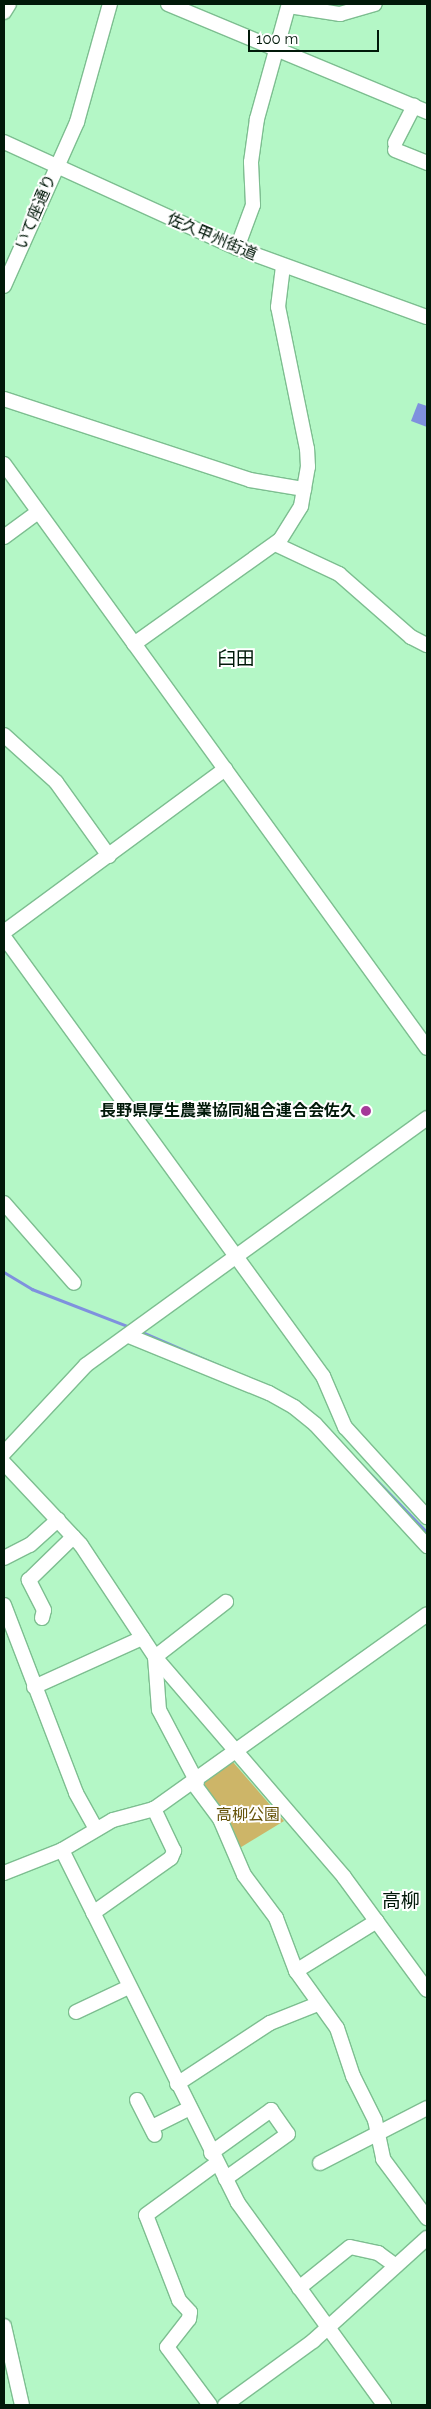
<!DOCTYPE html>
<html>
<head>
<meta charset="utf-8">
<style>
	body { margin:0 }
	#map { position:relative; width:431px; height:2409px; overflow:hidden; background:#b4f7c6; font-family:Raleway,"Noto Sans JP",sans-serif }
	div>[style] { position:absolute }
	[style*='--x'] { left:calc(var(--x)*1px); top:calc(var(--y)*1px); width:calc(var(--w)*1px); rotate:calc(var(--a)*1deg) }
	.green>* { inset:0; background:#cdb568 }
	.water>* { inset:0; background:#7f91de }
	.stream>* { height:2.5px; margin:-1.25px; padding:0 1.25px; transform-origin:1.25px; border-radius:1.25px; background:#7f91de }
	.roads { filter:drop-shadow(1px 0 #7dbe90) drop-shadow(-1px 0 #7dbe90) drop-shadow(0 1px #7dbe90) drop-shadow(0 -1px #7dbe90) }
	.minor>* { height:14px; margin:-7px; padding:0 7px; transform-origin:7px; border-radius:7px; background:#fff }
	.dots>* { width:14px; height:14px; translate:-50% -50%; box-sizing:border-box; border:2px solid #fff; border-radius:50% }
	span { translate:-50% -50%; white-space:nowrap; text-align:center; line-height:1.15; -webkit-text-stroke:4px #fff; paint-order:stroke }
	.street-label { font-size:16px; color:#011909 }
	.poi-label { font-size:16px; color:#011909; font-weight:700 }
	.right { translate:-100% -50%; text-align:right }
	.park-label { font-size:16px; color:#66530a }
	.quarter-label { font-size:19px; color:#011909 }
	.frame { position:absolute; inset:0; border:5px solid #011909; pointer-events:none }
	.scale { position:absolute; left:248px; top:30px; width:131px; height:22px; box-sizing:border-box; border:2px solid #011909; border-top:0; padding-left:6px; font-size:15px; line-height:18px; white-space:nowrap; color:#011909; -webkit-text-stroke:4px #fff; paint-order:stroke }
</style>
</head>
<body>
<div id="map">
	<div class="green">
		<div style="clip-path:polygon(233px 1762px,284px 1821px,238px 1849px,201px 1785px)"></div>
	</div>
	<div class="water">
		<div style="clip-path:polygon(418px 403px,427px 406px,427px 427px,411px 421px)"></div>
	</div>
	<div class="stream">
		<div style="--x:4;--y:1272;--w:33;--a:31"></div>
		<div style="--x:32;--y:1289;--w:105;--a:21.2"></div>
		<div style="--x:142;--y:1332;--w:149;--a:23.3"></div>
		<div style="--x:339;--y:1441;--w:127;--a:46"></div>
	</div>
	<div class="roads">
		<div class="minor">
			<div style="--x:168;--y:4;--w:281;--a:22.6"></div>
			<div style="--x:289;--y:6;--w:52;--a:8.9"></div>
			<div style="--x:340;--y:14;--w:36;--a:-16"></div>
			<div style="--x:4;--y:12;--w:9;--a:-58"></div>
			<div style="--x:4;--y:142;--w:256;--a:24.5"></div>
			<div style="--x:237;--y:248;--w:202;--a:20"></div>
			<div style="--x:395;--y:143;--w:42;--a:-62.8"></div>
			<div style="--x:395;--y:150;--w:35;--a:22"></div>
			<div style="--x:237;--y:248;--w:46;--a:-69.6"></div>
			<div style="--x:253;--y:205;--w:43;--a:-92.7"></div>
			<div style="--x:251;--y:162;--w:43;--a:-82.1"></div>
			<div style="--x:257;--y:119;--w:119;--a:-74.5"></div>
			<div style="--x:4;--y:286;--w:180;--a:-66"></div>
			<div style="--x:77;--y:122;--w:123;--a:-74.4"></div>
			<div style="--x:4;--y:399;--w:259;--a:18.2"></div>
			<div style="--x:250;--y:480;--w:55;--a:9.5"></div>
			<div style="--x:4;--y:464;--w:721;--a:54.08"></div>
			<div style="--x:4;--y:537;--w:42;--a:-36.3"></div>
			<div style="--x:275;--y:544;--w:71;--a:25.1"></div>
			<div style="--x:339;--y:574;--w:96;--a:41.2"></div>
			<div style="--x:411;--y:637;--w:18;--a:27"></div>
			<div style="--x:134;--y:644;--w:179;--a:-35.5"></div>
			<div style="--x:280;--y:540;--w:40;--a:-58"></div>
			<div style="--x:301;--y:506;--w:40;--a:-80"></div>
			<div style="--x:308;--y:467;--w:18;--a:-93"></div>
			<div style="--x:307;--y:449;--w:145;--a:-101.5"></div>
			<div style="--x:278;--y:307;--w:41;--a:-83"></div>
			<div style="--x:4;--y:735;--w:70;--a:42.1"></div>
			<div style="--x:56;--y:782;--w:91;--a:54.4"></div>
			<div style="--x:4;--y:932;--w:275;--a:-36.4"></div>
			<div style="--x:4;--y:937;--w:543;--a:54"></div>
			<div style="--x:323;--y:1376;--w:56;--a:66.7"></div>
			<div style="--x:345;--y:1427;--w:122;--a:47.7"></div>
			<div style="--x:4;--y:1203;--w:106;--a:48.8"></div>
			<div style="--x:129;--y:1336;--w:151;--a:22.2"></div>
			<div style="--x:269;--y:1393;--w:29;--a:29"></div>
			<div style="--x:294;--y:1407;--w:27;--a:39"></div>
			<div style="--x:315;--y:1424;--w:166;--a:47.4"></div>
			<div style="--x:4;--y:1453;--w:120;--a:-47"></div>
			<div style="--x:86;--y:1365;--w:421;--a:-35.9"></div>
			<div style="--x:4;--y:1463;--w:112;--a:46.8"></div>
			<div style="--x:81;--y:1545;--w:134;--a:56.5"></div>
			<div style="--x:155;--y:1657;--w:290;--a:49.3"></div>
			<div style="--x:344;--y:1877;--w:140;--a:53.7"></div>
			<div style="--x:4;--y:1558;--w:29;--a:-27"></div>
			<div style="--x:30;--y:1545;--w:38;--a:-42"></div>
			<div style="--x:4;--y:1605;--w:201;--a:69"></div>
			<div style="--x:76;--y:1793;--w:41;--a:60.9"></div>
			<div style="--x:42;--y:1618;--w:8;--a:-76"></div>
			<div style="--x:44;--y:1610;--w:34;--a:-117"></div>
			<div style="--x:29;--y:1580;--w:62;--a:-44.3"></div>
			<div style="--x:34;--y:1687;--w:119;--a:-24.4"></div>
			<div style="--x:197;--y:1782;--w:81;--a:-117.8"></div>
			<div style="--x:159;--y:1710;--w:53;--a:-94.3"></div>
			<div style="--x:155;--y:1657;--w:90;--a:-37.8"></div>
			<div style="--x:194;--y:1784;--w:44;--a:53.4"></div>
			<div style="--x:220;--y:1819;--w:61;--a:66.8"></div>
			<div style="--x:244;--y:1875;--w:54;--a:53.3"></div>
			<div style="--x:276;--y:1918;--w:57;--a:69.3"></div>
			<div style="--x:296;--y:1971;--w:70;--a:54.3"></div>
			<div style="--x:337;--y:2028;--w:51;--a:71.6"></div>
			<div style="--x:353;--y:2076;--w:49;--a:63.4"></div>
			<div style="--x:375;--y:2120;--w:40;--a:78"></div>
			<div style="--x:383;--y:2159;--w:74;--a:53.3"></div>
			<div style="--x:62;--y:1850;--w:394;--a:63.5"></div>
			<div style="--x:238;--y:2203;--w:249;--a:54.1"></div>
			<div style="--x:4;--y:1873;--w:62;--a:-21.6"></div>
			<div style="--x:62;--y:1850;--w:59;--a:-30.5"></div>
			<div style="--x:113;--y:1820;--w:42;--a:-15"></div>
			<div style="--x:154;--y:1809;--w:335;--a:-35.5"></div>
			<div style="--x:93;--y:1913;--w:95;--a:-35.2"></div>
			<div style="--x:171;--y:1858;--w:8;--a:-67"></div>
			<div style="--x:174;--y:1851;--w:47;--a:-115.5"></div>
			<div style="--x:296;--y:1971;--w:95;--a:-31.7"></div>
			<div style="--x:76;--y:2012;--w:59;--a:-25.3"></div>
			<div style="--x:177;--y:2084;--w:111;--a:-33.3"></div>
			<div style="--x:270;--y:2023;--w:52;--a:-21.6"></div>
			<div style="--x:137;--y:2100;--w:39;--a:63"></div>
			<div style="--x:152;--y:2127;--w:42;--a:-26.6"></div>
			<div style="--x:211;--y:2153;--w:74;--a:-35.6"></div>
			<div style="--x:271;--y:2110;--w:29;--a:55"></div>
			<div style="--x:288;--y:2134;--w:77;--a:144.5"></div>
			<div style="--x:320;--y:2163;--w:120;--a:-27.2"></div>
			<div style="--x:299;--y:2288;--w:65;--a:-38.8"></div>
			<div style="--x:350;--y:2247;--w:29;--a:12"></div>
			<div style="--x:378;--y:2253;--w:22;--a:36"></div>
			<div style="--x:4;--y:2326;--w:81;--a:77.2"></div>
			<div style="--x:210;--y:2405;--w:72;--a:-126.6"></div>
			<div style="--x:167;--y:2347;--w:36;--a:-52"></div>
			<div style="--x:189;--y:2319;--w:7;--a:-82"></div>
			<div style="--x:190;--y:2312;--w:16;--a:-133"></div>
			<div style="--x:179;--y:2300;--w:91;--a:-111.2"></div>
			<div style="--x:146;--y:2215;--w:88;--a:-36.2"></div>
			<div style="--x:225;--y:2405;--w:109;--a:-36"></div>
			<div style="--x:313;--y:2341;--w:154;--a:-42.1"></div>
		</div>
	</div>
	<div class="dots">
		<div style="left:366px;top:1111px;background:#a53999"></div>
	</div>
	<div class="street-label">
		<span style="left:36px;top:212px;rotate:-67deg">いて座通り</span>
		<span style="left:212px;top:237px;rotate:23deg">佐久甲州街道</span>
	</div>
	<div class="poi-label">
		<span class="right" style="left:356px;top:1111px">長野県厚生農業協同組合連合会佐久</span>
	</div>
	<div class="park-label">
		<span style="left:248px;top:1815px">高柳公園</span>
	</div>
	<div class="quarter-label">
		<span style="left:236px;top:659px">臼田</span>
		<span style="left:401px;top:1901px">高柳</span>
	</div>
	<div class="frame"></div>
	<div class="scale">100 m</div>
</div>
</body>
</html>
